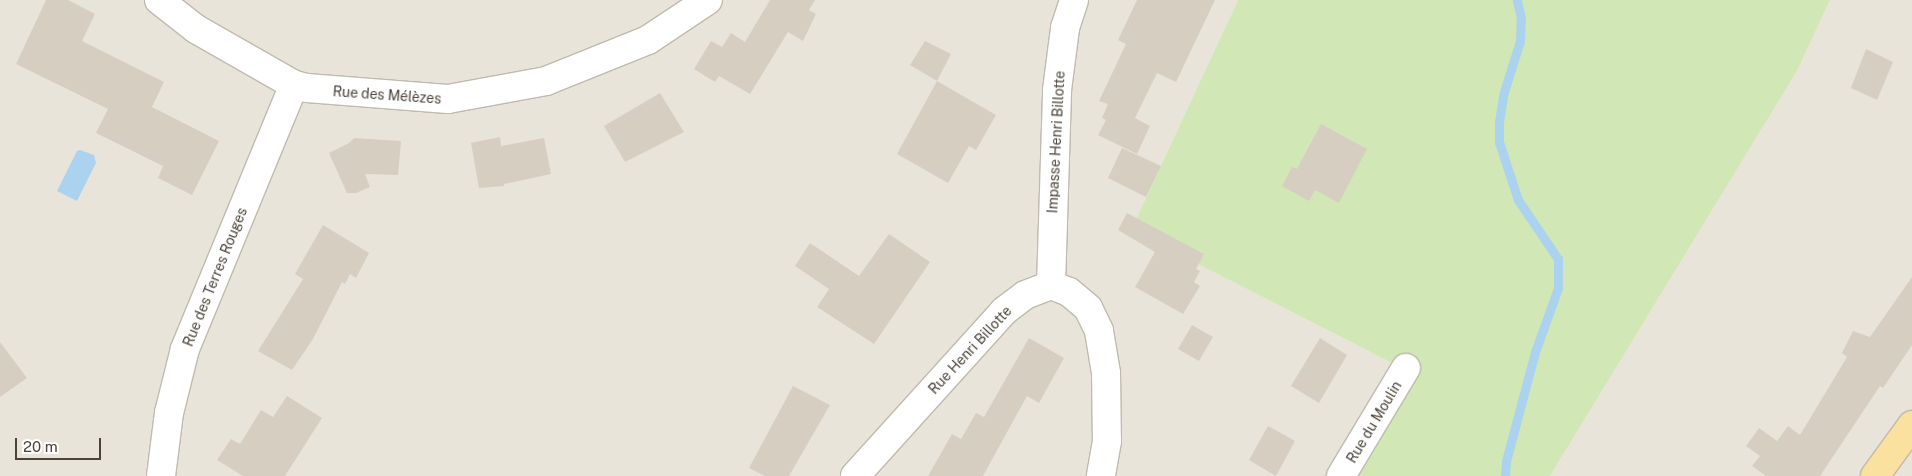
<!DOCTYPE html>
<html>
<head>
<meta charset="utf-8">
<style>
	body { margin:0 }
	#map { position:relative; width:1912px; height:476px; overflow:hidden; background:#f5f2eb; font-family:"Public Sans",sans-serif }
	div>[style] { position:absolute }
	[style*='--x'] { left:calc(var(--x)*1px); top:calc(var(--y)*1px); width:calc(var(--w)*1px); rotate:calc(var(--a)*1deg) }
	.residential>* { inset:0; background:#e9e4da }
	.green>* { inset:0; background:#d1e7b6 }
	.water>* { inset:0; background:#abd2ee }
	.stream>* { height:9px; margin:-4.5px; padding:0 4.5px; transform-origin:4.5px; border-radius:4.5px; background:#abd2ee }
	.building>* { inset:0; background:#d6cec1 }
	.roads { filter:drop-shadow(1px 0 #c0baae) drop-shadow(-1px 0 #c0baae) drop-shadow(0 1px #c0baae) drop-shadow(0 -1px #c0baae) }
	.minor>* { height:28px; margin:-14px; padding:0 14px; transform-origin:14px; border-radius:14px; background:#fff }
	.major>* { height:28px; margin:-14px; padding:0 14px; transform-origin:14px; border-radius:14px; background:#fae19f }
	span { translate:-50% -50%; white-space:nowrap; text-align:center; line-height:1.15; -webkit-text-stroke:5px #fff; paint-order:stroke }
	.street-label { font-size:14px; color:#494339 }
	.scale { position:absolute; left:15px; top:438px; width:86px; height:22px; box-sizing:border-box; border:2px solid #494339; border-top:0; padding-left:6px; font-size:15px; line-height:18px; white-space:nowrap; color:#494339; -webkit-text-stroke:4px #fff; paint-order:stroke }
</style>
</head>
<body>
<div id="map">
	<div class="residential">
		<div style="clip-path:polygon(0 0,1238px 0,1131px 230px,1392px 363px,1327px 476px,0 476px)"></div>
		<div style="clip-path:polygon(1830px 0,1912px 0,1912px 476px,1550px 476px,1797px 71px)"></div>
	</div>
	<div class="green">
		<div style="clip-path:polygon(1238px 0,1830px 0,1797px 71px,1550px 476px,1327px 476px,1392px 363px,1131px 230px)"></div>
	</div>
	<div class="water">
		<div style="clip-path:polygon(80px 150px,94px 155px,96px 163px,77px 201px,57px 191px,77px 151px)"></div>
	</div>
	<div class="stream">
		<div style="--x:1505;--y:476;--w:15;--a:-86"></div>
		<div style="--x:1506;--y:461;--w:113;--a:-75.1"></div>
		<div style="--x:1535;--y:352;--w:68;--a:-70.2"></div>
		<div style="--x:1558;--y:288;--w:29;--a:-90"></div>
		<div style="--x:1558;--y:259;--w:71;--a:-124.1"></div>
		<div style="--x:1518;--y:200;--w:61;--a:-108.1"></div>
		<div style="--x:1499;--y:142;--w:20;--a:-90"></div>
		<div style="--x:1499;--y:122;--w:30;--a:-81"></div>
		<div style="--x:1504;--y:92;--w:53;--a:-72.6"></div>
		<div style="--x:1520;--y:41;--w:23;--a:-88"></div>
		<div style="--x:1521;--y:18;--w:18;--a:-103"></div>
	</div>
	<div class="building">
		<div style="clip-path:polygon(46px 0,68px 0,95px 14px,82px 41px,164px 82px,152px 107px,219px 141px,192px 195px,158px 178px,163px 166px,96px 133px,108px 109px,16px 64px)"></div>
		<div style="clip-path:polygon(770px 0,815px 0,809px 10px,816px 14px,803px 41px,788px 32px,750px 94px,719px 76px,715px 82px,694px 69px,711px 41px,722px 47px,731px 33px,745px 42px)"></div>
		<div style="clip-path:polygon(1137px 0,1215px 0,1176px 82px,1157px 73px,1135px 118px,1150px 126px,1137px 154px,1098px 135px,1106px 120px,1102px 118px,1108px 104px,1099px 101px,1126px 44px,1118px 40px)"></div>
		<div style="clip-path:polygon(925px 41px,951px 54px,937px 81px,910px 65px)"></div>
		<div style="clip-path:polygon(1866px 49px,1893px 62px,1877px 100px,1851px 88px)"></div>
		<div style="clip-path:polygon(937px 81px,996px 115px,976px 150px,969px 146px,948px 183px,897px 154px)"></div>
		<div style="clip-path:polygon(660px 93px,684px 132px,625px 162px,604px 126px)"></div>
		<div style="clip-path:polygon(1321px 124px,1367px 149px,1339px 203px,1315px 190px,1309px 201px,1282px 186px,1292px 167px,1297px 169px)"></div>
		<div style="clip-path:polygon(500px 137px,501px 146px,544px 138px,551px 174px,504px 184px,504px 186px,479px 188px,471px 143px)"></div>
		<div style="clip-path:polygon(354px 138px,401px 141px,398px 175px,365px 174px,370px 187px,356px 193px,347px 193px,329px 153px,349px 143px)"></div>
		<div style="clip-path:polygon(1122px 148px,1161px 166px,1146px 197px,1108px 178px)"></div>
		<div style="clip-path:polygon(1127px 213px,1204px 254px,1196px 269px,1200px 271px,1194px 282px,1200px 286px,1183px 314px,1135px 287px,1155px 252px,1118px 230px)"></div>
		<div style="clip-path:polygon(323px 225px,369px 253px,356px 278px,350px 274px,345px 284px,342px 282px,313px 339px,292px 370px,258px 351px,303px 279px,295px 274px)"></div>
		<div style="clip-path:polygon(889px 234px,930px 262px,874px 344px,817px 307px,829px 289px,795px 266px,810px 243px,859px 276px)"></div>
		<div style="clip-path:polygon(1912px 277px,1912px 345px,1883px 388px,1880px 386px,1820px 476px,1766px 476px,1752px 466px,1760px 456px,1746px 446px,1759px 428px,1777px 441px,1788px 426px,1800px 435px,1847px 357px,1842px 353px,1853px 331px,1870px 337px)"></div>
		<div style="clip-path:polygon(1192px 325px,1213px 337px,1199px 361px,1178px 349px)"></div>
		<div style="clip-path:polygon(1029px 338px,1064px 358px,1039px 403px,1027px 396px,983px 476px,928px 476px,952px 434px,961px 439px,976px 413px,984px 417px)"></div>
		<div style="clip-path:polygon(1320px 338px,1347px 355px,1319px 403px,1291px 386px)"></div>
		<div style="clip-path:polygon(0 342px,27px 378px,0 397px)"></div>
		<div style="clip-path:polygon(793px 386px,830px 405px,789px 476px,765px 476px,749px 468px)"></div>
		<div style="clip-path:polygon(287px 396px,322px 418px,285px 476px,243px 476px,217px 460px,231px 439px,240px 444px,261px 410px,273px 417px)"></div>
		<div style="clip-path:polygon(1268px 426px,1295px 441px,1276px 476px,1249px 460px)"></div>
	</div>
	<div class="roads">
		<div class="minor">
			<div style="--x:159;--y:0;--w:47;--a:38.1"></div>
			<div style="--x:196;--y:29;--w:113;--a:29.7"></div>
			<div style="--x:294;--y:85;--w:13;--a:13"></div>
			<div style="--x:307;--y:88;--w:141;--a:4.5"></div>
			<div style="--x:448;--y:99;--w:100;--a:-10.4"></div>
			<div style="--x:546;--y:81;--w:110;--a:-21.9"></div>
			<div style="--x:648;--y:40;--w:72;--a:-33.7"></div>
			<div style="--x:1051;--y:285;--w:195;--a:-88.2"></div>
			<div style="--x:1057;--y:90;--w:63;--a:-82.6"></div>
			<div style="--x:1065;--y:28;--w:29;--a:-72"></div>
			<div style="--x:161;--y:476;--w:64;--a:-82.8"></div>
			<div style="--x:169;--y:413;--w:66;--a:-76"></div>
			<div style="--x:185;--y:349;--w:286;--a:-67.6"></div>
			<div style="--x:855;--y:476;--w:222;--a:-47.9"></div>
			<div style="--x:1004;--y:311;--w:26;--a:-37"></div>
			<div style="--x:1025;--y:295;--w:28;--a:-21"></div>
			<div style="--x:1051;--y:285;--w:19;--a:21"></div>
			<div style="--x:1069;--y:292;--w:25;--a:40"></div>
			<div style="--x:1088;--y:308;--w:25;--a:64"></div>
			<div style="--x:1099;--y:331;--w:43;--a:80.5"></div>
			<div style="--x:1106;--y:373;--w:68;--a:89.2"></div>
			<div style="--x:1107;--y:441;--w:36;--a:100"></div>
			<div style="--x:1341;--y:476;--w:126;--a:-59"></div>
		</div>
		<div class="major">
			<div style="--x:1875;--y:476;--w:63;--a:-54"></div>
		</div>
	</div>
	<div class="street-label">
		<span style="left:387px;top:95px;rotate:4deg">Rue des Mélèzes</span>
		<span style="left:1056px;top:142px;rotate:-87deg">Impasse Henri Billotte</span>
		<span style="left:215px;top:277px;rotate:-68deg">Rue des Terres Rouges</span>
		<span style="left:970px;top:350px;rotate:-47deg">Rue Henri Billotte</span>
		<span style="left:1374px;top:422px;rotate:-59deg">Rue du Moulin</span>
	</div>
	<div class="scale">20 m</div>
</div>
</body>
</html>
